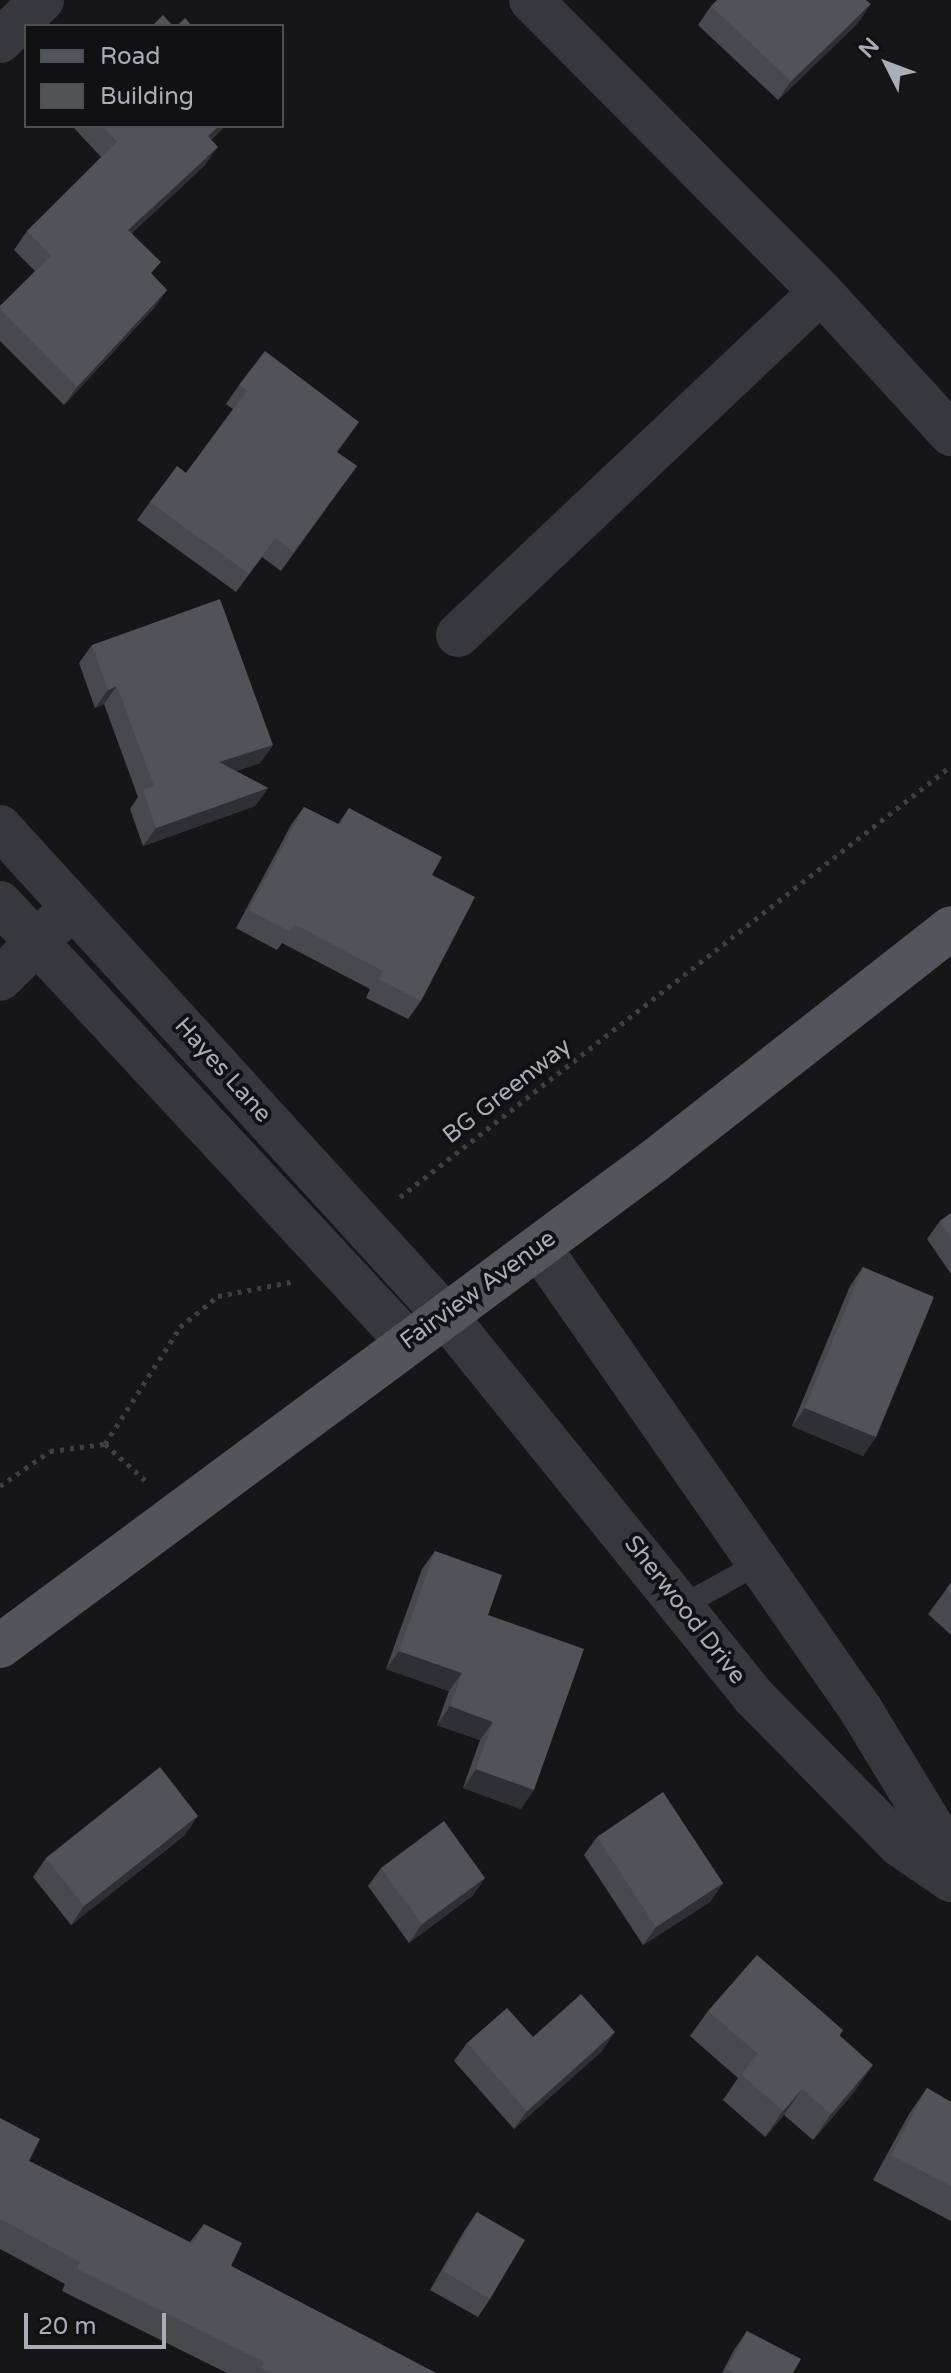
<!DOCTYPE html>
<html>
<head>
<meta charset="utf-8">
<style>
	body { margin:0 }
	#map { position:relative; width:951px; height:2373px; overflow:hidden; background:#161618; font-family:"Varela Round",sans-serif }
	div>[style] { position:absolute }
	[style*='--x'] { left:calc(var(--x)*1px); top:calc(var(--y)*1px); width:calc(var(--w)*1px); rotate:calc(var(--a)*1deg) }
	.path>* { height:5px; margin-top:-2.5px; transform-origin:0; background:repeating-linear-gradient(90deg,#3d3f44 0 4px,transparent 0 10px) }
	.lane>* { height:22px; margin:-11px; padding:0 11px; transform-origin:11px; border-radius:11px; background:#37383d }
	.street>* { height:44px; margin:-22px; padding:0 22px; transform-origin:22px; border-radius:22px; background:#37383d }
	.primary>* { height:44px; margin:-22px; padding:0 22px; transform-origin:22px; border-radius:22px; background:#53555c }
	.wall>* { inset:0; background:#47494d }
	.shaded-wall>* { inset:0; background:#2f3033 }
	.building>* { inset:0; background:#525359 }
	span { translate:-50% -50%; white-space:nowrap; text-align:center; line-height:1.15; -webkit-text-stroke:8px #111113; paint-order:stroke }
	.street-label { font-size:24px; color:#a8adb8 }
	.legend { position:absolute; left:24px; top:24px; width:260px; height:104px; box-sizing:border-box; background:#111113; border:2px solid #4d4f55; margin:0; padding:10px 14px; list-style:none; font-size:24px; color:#a8adb8 }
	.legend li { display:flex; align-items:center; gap:16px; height:40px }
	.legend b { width:40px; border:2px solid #4d4f55 }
	.north { position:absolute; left:847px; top:24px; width:80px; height:80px; -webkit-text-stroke:6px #111113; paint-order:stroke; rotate:312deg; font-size:22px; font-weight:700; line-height:32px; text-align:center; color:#a8adb8 }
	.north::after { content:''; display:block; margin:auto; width:28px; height:36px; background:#a8adb8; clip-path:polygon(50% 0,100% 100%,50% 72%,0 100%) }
	.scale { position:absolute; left:24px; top:2313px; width:142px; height:36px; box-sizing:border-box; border:4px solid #a8adb8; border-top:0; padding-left:10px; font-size:24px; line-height:28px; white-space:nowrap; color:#a8adb8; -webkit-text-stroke:6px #111113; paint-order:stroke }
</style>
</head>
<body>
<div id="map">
	<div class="path">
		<div style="--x:400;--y:1197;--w:700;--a:-38.03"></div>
		<div style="--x:105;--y:1444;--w:139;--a:-57.3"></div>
		<div style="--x:180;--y:1327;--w:49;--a:-39.2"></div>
		<div style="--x:218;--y:1296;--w:74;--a:-10.9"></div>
		<div style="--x:0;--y:1486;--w:61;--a:-35"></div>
		<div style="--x:50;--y:1451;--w:55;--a:-7.3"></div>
		<div style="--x:105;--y:1444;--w:54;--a:42"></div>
	</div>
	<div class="lane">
		<div style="--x:680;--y:1607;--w:87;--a:-28.9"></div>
	</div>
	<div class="street">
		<div style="--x:531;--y:0;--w:412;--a:45.2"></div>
		<div style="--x:821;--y:292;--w:193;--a:47.5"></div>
		<div style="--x:0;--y:41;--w:59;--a:-44.3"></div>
		<div style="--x:458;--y:635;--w:499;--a:-43.4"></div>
		<div style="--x:0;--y:827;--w:659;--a:47.64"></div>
		<div style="--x:444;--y:1314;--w:490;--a:51"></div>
		<div style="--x:752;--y:1695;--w:211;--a:45.4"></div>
		<div style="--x:900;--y:1845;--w:62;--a:34.5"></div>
		<div style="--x:0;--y:903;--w:598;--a:47.1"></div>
		<div style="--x:0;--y:979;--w:81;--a:-45"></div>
		<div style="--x:539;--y:1247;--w:564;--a:55.18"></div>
		<div style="--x:861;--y:1710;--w:173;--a:58.7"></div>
	</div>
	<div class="primary">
		<div style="--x:0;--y:1646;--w:813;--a:-36.55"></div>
		<div style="--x:653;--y:1162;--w:379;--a:-38.1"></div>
	</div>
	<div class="wall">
		<div style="clip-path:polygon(711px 6px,858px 23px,778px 100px,698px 25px)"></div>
		<div style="clip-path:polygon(75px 126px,225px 126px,211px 140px,205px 165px,132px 233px,152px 275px,167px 290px,154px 308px,64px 405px,0 341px,0 306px,35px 271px,14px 250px,27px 231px,101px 157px,74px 128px)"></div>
		<div style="clip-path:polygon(239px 385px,357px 466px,281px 571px,262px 557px,236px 592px,137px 520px,150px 502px,186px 473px,233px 409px,226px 404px)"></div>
		<div style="clip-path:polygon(92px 645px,273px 745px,260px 763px,236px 771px,268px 788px,255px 806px,143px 846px,130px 809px,138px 797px,104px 704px,95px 708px,79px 663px)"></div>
		<div style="clip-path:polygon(304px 807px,338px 824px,349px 808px,432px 875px,421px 1001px,408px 1019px,366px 998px,370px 989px,282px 943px,277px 950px,236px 928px,291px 825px)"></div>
		<div style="clip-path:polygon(951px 1213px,951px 1274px,927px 1239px,940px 1221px)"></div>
		<div style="clip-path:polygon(863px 1267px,876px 1437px,863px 1456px,792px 1426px,850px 1286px)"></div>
		<div style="clip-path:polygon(435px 1551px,488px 1615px,521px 1809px,463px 1788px,480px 1740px,437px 1725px,449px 1691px,386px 1669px,422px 1569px)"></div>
		<div style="clip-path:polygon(951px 1583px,951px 1635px,928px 1614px)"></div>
		<div style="clip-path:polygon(185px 1835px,71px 1925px,33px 1877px,46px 1858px)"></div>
		<div style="clip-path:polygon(597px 1837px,723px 1883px,710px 1902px,643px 1945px,584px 1855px)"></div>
		<div style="clip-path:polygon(381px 1868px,485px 1878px,472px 1896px,409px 1943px,368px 1886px)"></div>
		<div style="clip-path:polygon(708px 2011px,843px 2030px,840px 2035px,855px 2091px,813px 2140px,784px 2115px,765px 2137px,723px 2100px,738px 2078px,690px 2036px)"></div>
		<div style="clip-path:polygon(533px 2037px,602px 2051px,514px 2129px,454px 2061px,467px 2043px)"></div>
		<div style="clip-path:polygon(927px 2088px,951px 2102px,951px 2221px,873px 2180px,909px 2114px)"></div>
		<div style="clip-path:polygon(0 2118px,29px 2161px,190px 2242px,204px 2224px,231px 2266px,436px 2373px,227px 2373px,62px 2291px,65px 2284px,0 2249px)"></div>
		<div style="clip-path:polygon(477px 2212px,490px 2299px,478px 2317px,430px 2290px,464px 2231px)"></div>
		<div style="clip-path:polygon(747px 2331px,793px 2373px,722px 2373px,734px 2350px)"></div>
	</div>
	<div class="shaded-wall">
		<div style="clip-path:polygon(871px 4px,858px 23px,778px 100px,791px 81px)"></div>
		<div style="clip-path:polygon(219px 126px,225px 126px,195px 155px,208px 136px)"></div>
		<div style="clip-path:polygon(218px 147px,205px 165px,116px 248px,128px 230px)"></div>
		<div style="clip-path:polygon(167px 290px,154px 308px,64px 405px,77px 387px)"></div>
		<div style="clip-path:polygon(117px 686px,104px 704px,95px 708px,108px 690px)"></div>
		<div style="clip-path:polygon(273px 745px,260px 763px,206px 781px,219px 762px)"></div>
		<div style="clip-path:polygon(268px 788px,255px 806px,143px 846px,156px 828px)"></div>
		<div style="clip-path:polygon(805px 1408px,876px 1437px,863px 1456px,792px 1426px)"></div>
		<div style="clip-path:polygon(399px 1651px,462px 1673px,449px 1691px,386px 1669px)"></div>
		<div style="clip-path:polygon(450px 1706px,493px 1722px,480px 1740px,437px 1725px)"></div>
		<div style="clip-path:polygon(476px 1769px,534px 1790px,521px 1809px,463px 1788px)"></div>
		<div style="clip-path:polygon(198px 1816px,185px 1835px,71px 1925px,84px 1906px)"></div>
		<div style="clip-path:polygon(485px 1878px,472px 1896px,409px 1943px,422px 1924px)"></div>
		<div style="clip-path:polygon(723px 1883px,710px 1902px,643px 1945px,656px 1927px)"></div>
		<div style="clip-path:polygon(615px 2032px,602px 2051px,514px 2129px,527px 2111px)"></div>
		<div style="clip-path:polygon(873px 2065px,855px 2091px,813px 2140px,831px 2114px)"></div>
		<div style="clip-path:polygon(802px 2089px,784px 2115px,765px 2137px,783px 2111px)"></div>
	</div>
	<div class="building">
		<div style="clip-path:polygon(717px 0,866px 0,871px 4px,791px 81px,711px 6px)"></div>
		<div style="clip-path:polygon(163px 15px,173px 26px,152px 26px)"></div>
		<div style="clip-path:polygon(185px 18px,192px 26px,177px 26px)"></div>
		<div style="clip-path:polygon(102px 126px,219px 126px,208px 136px,218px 147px,128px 230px,161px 262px,151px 273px,167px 290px,77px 387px,0 309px,0 306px,51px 256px,27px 231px,117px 142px)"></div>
		<div style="clip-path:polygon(265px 351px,359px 422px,337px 452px,357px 466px,293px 552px,275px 538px,249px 574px,150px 502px,177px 466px,186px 473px,247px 391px,239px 385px)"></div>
		<div style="clip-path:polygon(220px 599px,273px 745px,219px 762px,268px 788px,156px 828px,143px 790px,154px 786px,117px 686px,108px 690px,92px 645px)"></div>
		<div style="clip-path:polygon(304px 807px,340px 825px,349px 808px,442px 857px,432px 875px,475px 897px,421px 1001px,379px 979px,383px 971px,294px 924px,290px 932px,249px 910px)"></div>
		<div style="clip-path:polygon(951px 1213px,951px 1237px,940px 1221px)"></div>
		<div style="clip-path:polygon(863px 1267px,934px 1297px,876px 1437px,805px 1408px)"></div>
		<div style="clip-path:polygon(435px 1551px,502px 1575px,488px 1615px,584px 1649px,534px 1790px,476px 1769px,493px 1722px,450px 1706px,462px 1673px,399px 1651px)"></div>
		<div style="clip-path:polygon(951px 1583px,951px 1594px,946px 1589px)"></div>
		<div style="clip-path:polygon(160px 1767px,198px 1816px,84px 1906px,46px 1858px)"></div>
		<div style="clip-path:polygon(663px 1792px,723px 1883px,656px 1927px,597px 1837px)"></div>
		<div style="clip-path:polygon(444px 1821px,485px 1878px,422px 1924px,381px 1868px)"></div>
		<div style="clip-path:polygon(757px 1955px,843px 2030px,839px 2035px,873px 2065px,831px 2114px,802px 2089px,783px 2111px,741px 2074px,758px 2054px,708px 2011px)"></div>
		<div style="clip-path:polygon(581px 1994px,615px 2032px,527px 2111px,467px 2043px,507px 2008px,533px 2037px)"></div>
		<div style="clip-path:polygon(927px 2088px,951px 2102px,951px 2186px,891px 2155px)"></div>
		<div style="clip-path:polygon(0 2118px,40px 2139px,29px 2161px,193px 2244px,204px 2224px,242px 2243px,231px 2266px,436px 2373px,271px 2373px,261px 2368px,264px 2362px,77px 2269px,80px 2262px,0 2219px)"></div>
		<div style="clip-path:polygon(477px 2212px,525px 2240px,490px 2299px,443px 2271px)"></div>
		<div style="clip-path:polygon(747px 2331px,801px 2359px,793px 2373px,734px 2373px,727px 2369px)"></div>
	</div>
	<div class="street-label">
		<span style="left:223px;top:1070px;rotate:48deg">Hayes Lane</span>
		<span style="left:507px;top:1091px;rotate:-38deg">BG Greenway</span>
		<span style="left:478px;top:1290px;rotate:-36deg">Fairview Avenue</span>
		<span style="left:685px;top:1610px;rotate:52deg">Sherwood Drive</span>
	</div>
	<ul class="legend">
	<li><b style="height:10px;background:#53555c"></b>Road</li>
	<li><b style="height:22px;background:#525359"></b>Building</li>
	</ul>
	<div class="north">N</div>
	<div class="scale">20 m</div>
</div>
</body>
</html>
